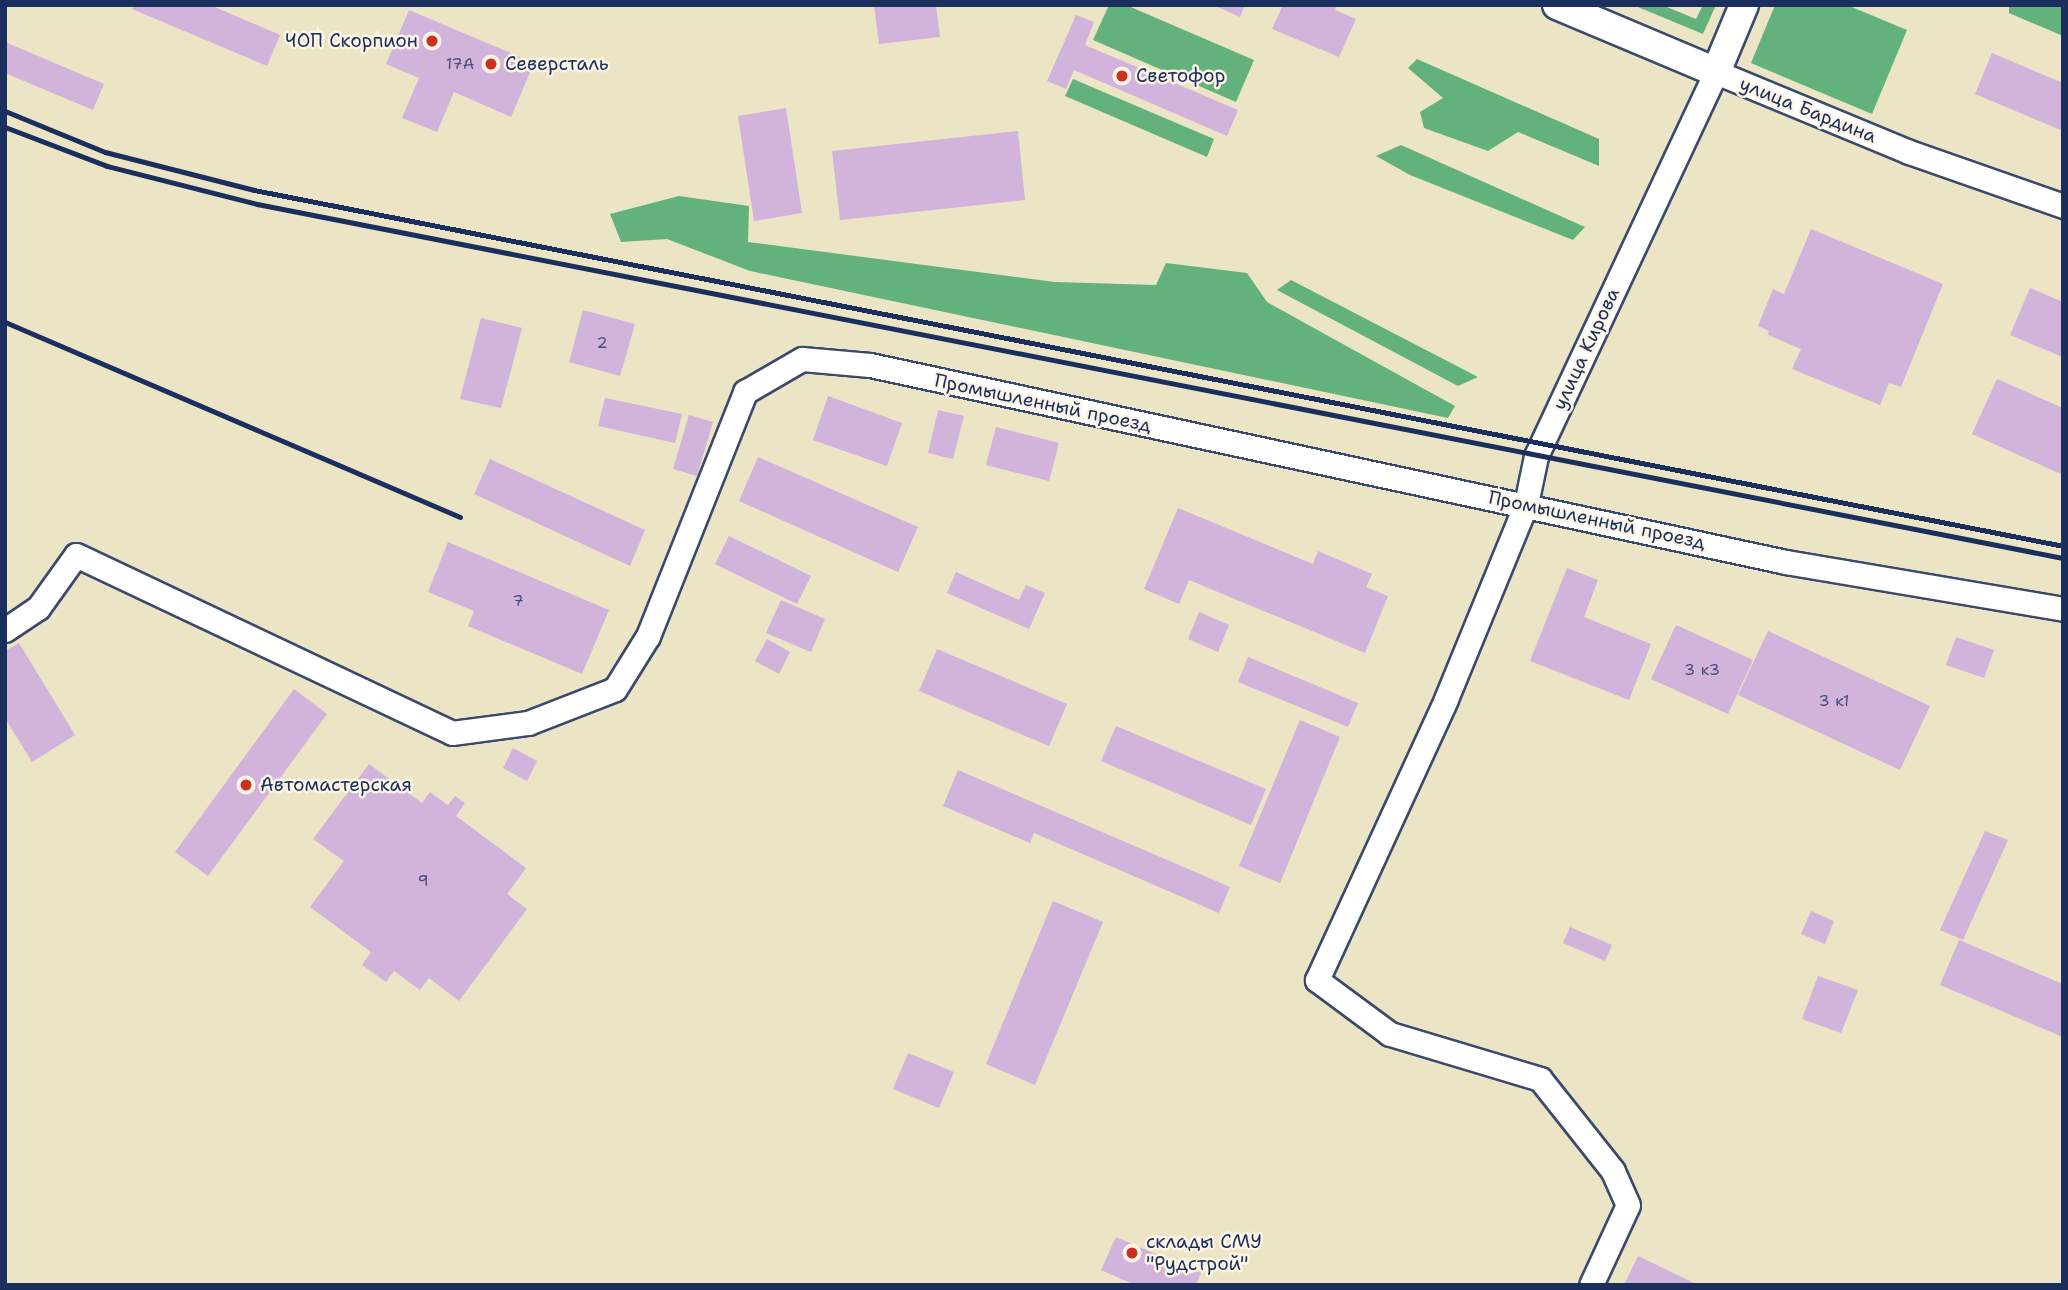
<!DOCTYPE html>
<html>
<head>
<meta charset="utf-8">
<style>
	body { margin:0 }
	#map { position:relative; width:2068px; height:1290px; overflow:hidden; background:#ebe4c5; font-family:"Shantell Sans",sans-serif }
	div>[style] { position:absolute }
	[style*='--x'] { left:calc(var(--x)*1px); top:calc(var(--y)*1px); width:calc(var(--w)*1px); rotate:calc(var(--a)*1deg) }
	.forest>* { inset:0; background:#63b27d }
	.building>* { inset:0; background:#d1b3dc }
	.roads { filter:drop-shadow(2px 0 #3a4a6d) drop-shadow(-2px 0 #3a4a6d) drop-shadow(0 2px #3a4a6d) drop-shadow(0 -2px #3a4a6d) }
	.minor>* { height:23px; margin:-11.5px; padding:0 11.5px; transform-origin:11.5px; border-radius:11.5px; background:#fff }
	.tertiary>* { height:28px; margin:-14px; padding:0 14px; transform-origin:14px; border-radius:14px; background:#fff }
	.rail>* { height:5px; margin:-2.5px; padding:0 2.5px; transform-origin:2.5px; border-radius:2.5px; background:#1b2f5e }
	.dots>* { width:19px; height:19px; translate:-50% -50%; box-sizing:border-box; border:4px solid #fcf5e5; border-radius:50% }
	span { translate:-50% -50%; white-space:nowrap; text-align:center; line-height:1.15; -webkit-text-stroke:5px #fcf5e5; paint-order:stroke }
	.number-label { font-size:16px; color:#48507e }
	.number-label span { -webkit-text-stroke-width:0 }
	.poi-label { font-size:19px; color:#1b2f5e }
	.right { translate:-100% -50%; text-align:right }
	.left { translate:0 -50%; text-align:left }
	.street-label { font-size:19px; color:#1b2f5e }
	.frame { position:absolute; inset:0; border:7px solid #1b2f5e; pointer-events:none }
</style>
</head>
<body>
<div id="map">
	<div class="forest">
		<div style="clip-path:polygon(1109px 5px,1126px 5px,1254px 60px,1236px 102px,1093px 40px)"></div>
		<div style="clip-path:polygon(1633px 5px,1662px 5px,1696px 19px,1703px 5px,1716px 5px,1703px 34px)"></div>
		<div style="clip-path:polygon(1775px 5px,1847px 5px,1907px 30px,1872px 114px,1751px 63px)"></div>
		<div style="clip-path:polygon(2009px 5px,2063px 5px,2063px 36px,2009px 13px)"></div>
		<div style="clip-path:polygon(1417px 59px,1599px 139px,1599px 166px,1518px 132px,1488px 151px,1424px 128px,1420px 112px,1443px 98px,1408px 68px)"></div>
		<div style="clip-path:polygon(1073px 79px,1214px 139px,1207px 157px,1065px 96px)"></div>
		<div style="clip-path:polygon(1401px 145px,1585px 227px,1573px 240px,1410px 175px,1376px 156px)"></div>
		<div style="clip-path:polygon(679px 196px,749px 206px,748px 242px,1055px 282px,1156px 285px,1166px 263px,1247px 273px,1267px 302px,1455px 406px,1448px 418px,750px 271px,667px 239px,621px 242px,610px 214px)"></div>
		<div style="clip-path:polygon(1291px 280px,1478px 377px,1458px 386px,1277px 290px)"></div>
	</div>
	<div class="building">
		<div style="clip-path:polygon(134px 5px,210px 5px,280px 35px,267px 66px,132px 9px)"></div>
		<div style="clip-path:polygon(874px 5px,936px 5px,940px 37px,879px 44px)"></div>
		<div style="clip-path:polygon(1213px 5px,1245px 5px,1240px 17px)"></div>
		<div style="clip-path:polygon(1283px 5px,1337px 5px,1335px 10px,1356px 19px,1339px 57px,1272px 29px)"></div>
		<div style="clip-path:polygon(409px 10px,534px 63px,511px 117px,454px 92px,437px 132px,402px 118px,419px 78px,386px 64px)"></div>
		<div style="clip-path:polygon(1076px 15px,1094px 22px,1085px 45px,1238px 110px,1227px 136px,1074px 70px,1066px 89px,1047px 81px)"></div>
		<div style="clip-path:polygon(5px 42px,104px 84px,93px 110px,5px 73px)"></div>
		<div style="clip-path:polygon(1992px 53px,2063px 83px,2063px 131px,1975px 94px)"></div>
		<div style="clip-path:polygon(786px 108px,802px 213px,754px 221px,738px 116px)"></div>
		<div style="clip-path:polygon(1018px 131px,1025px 200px,840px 220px,832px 151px)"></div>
		<div style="clip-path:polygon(1811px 229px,1943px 284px,1901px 387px,1889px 383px,1880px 405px,1792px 369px,1801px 349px,1768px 335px,1769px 331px,1758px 326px,1773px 289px,1784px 294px)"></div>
		<div style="clip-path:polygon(2030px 288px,2063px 302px,2063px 357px,2010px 335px)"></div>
		<div style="clip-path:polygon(583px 310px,635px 324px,620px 376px,569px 362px)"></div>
		<div style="clip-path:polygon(481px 318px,522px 328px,501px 408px,460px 399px)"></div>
		<div style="clip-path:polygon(1997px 379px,2063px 408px,2063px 475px,1972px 434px)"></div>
		<div style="clip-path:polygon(828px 396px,902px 423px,887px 466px,813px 440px)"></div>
		<div style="clip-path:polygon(605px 398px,682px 414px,675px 443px,598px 426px)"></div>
		<div style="clip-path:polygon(938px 410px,964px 416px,953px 459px,928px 453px)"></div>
		<div style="clip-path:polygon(689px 415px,713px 422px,697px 476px,673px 469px)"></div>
		<div style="clip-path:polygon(996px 427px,1059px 443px,1049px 481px,986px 465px)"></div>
		<div style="clip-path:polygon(758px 457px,918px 527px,898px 572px,739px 501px)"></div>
		<div style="clip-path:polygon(490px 459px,645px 530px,630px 566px,474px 494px)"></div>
		<div style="clip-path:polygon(1178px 508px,1313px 564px,1318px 551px,1372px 574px,1366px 587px,1388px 596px,1365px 653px,1189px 580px,1179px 604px,1144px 589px)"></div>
		<div style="clip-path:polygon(729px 536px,811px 576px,797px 604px,715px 564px)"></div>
		<div style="clip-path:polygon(448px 542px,609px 610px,582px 674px,468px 626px,474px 611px,428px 592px)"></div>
		<div style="clip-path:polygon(1567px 568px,1598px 580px,1584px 617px,1651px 644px,1629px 700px,1530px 661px)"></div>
		<div style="clip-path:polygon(956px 572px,1019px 600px,1026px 585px,1045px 593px,1029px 629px,947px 593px)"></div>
		<div style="clip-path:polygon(781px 600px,825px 619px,811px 652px,766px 633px)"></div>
		<div style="clip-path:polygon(1199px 612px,1229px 625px,1218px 652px,1188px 639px)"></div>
		<div style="clip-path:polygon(1676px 625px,1753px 660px,1728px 714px,1651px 679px)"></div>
		<div style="clip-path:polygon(1768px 631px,1930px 706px,1900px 770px,1738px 695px)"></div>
		<div style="clip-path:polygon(1956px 637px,1994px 650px,1984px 678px,1946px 665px)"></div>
		<div style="clip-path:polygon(767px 639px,790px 652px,779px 674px,755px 661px)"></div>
		<div style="clip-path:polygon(19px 643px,75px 735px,32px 762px,5px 718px,5px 651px)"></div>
		<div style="clip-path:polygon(937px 649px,1067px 704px,1049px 746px,919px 691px)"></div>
		<div style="clip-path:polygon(1248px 657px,1358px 703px,1348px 727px,1238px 682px)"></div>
		<div style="clip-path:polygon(294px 689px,327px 714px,208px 876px,175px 852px)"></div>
		<div style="clip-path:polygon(1300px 720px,1340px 737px,1280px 883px,1239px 866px)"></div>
		<div style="clip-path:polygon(1116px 726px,1266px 789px,1251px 825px,1101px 761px)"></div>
		<div style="clip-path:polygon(513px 748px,537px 761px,527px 781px,503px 768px)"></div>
		<div style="clip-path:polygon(369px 764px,422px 803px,430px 792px,448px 805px,455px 796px,465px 803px,456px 816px,526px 868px,507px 894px,527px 909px,459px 1001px,429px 978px,420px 990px,394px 971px,386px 982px,362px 965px,371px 952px,310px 907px,344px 861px,313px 839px)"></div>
		<div style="clip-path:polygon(958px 770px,1230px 887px,1219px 913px,1034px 833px,1030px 843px,943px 806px)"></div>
		<div style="clip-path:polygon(1985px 831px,2008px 840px,1963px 940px,1940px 930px)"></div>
		<div style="clip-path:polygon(1053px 901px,1103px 922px,1035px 1085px,986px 1064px)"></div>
		<div style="clip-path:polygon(1811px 911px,1834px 921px,1825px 944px,1801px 934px)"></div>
		<div style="clip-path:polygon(1570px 927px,1612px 945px,1605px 961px,1563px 943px)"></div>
		<div style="clip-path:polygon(1959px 940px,2063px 984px,2063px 1037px,1940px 985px)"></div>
		<div style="clip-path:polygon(1818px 976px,1858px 990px,1841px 1033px,1802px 1019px)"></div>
		<div style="clip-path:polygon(908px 1053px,954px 1072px,939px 1108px,893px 1089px)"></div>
		<div style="clip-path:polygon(1116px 1237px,1201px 1273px,1196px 1285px,1135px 1285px,1101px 1270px)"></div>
		<div style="clip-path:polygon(1638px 1256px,1698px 1285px,1624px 1285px)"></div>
	</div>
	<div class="roads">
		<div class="minor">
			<div style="--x:5;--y:630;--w:40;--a:-34"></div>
			<div style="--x:38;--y:608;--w:65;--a:-54.4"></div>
			<div style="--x:76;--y:555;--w:416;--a:25.3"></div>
			<div style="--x:452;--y:733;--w:77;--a:-7.5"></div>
			<div style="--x:528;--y:723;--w:93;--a:-21.3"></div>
			<div style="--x:615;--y:689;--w:62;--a:-58.1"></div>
			<div style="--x:648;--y:636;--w:263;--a:-68.3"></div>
			<div style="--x:745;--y:392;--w:66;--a:-30.1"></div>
			<div style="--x:802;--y:359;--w:68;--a:5"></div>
			<div style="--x:870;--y:365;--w:937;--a:12.14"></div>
			<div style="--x:1786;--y:562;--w:281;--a:9.6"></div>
			<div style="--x:1591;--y:1285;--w:88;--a:-65.2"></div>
			<div style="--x:1628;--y:1205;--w:37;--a:-114"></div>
			<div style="--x:1613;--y:1171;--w:117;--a:-128.4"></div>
			<div style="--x:1540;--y:1079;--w:157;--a:-163.3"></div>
			<div style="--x:1390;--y:1034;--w:91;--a:-143.5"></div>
			<div style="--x:1317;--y:980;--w:309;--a:-65.3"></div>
			<div style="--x:1446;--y:699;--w:211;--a:-67.7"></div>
			<div style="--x:1526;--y:504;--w:49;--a:-78.2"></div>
			<div style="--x:1536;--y:456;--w:424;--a:-64.9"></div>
			<div style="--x:1716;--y:72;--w:209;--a:22.5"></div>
			<div style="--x:1909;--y:152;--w:163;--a:19.3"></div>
		</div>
		<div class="tertiary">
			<div style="--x:1557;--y:5;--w:173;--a:22.8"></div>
			<div style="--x:1716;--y:72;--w:73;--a:-67.3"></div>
		</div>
	</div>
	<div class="rail">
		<div style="--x:5;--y:111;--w:108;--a:22.3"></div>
		<div style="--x:105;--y:152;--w:154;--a:14.3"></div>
		<div style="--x:254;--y:190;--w:1844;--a:11.13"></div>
		<div style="--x:5;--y:127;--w:109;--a:20.9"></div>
		<div style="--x:107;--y:166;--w:155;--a:14.2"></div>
		<div style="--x:257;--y:204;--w:1840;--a:11.09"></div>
		<div style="--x:5;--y:322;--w:495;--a:23.2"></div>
	</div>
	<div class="dots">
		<div style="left:432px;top:41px;background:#c8321e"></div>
		<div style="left:491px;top:64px;background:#c8321e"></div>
		<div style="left:1122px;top:76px;background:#c8321e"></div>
		<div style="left:246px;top:785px;background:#c8321e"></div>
		<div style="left:1132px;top:1253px;background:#c8321e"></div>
	</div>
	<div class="number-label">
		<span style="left:460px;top:64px">17А</span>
		<span style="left:602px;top:343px">2</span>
		<span style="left:518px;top:601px">7</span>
		<span style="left:1702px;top:670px">3 к3</span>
		<span style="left:1834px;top:701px">3 к1</span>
		<span style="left:423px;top:881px">9</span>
	</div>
	<div class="poi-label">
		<span class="right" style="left:418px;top:41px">ЧОП Скорпион</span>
		<span class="left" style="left:505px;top:64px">Северсталь</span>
		<span class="left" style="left:1136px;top:76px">Светофор</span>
		<span class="left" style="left:260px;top:785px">Автомастерская</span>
		<span class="left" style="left:1146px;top:1253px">склады СМУ<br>"Рудстрой"</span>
	</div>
	<div class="street-label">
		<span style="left:1808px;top:110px;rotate:22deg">улица Бардина</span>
		<span style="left:1586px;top:349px;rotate:-65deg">улица Кирова</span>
		<span style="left:1043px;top:403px;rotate:12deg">Промышленный проезд</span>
		<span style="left:1597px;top:520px;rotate:12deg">Промышленный проезд</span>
	</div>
	<div class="frame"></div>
</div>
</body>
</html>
